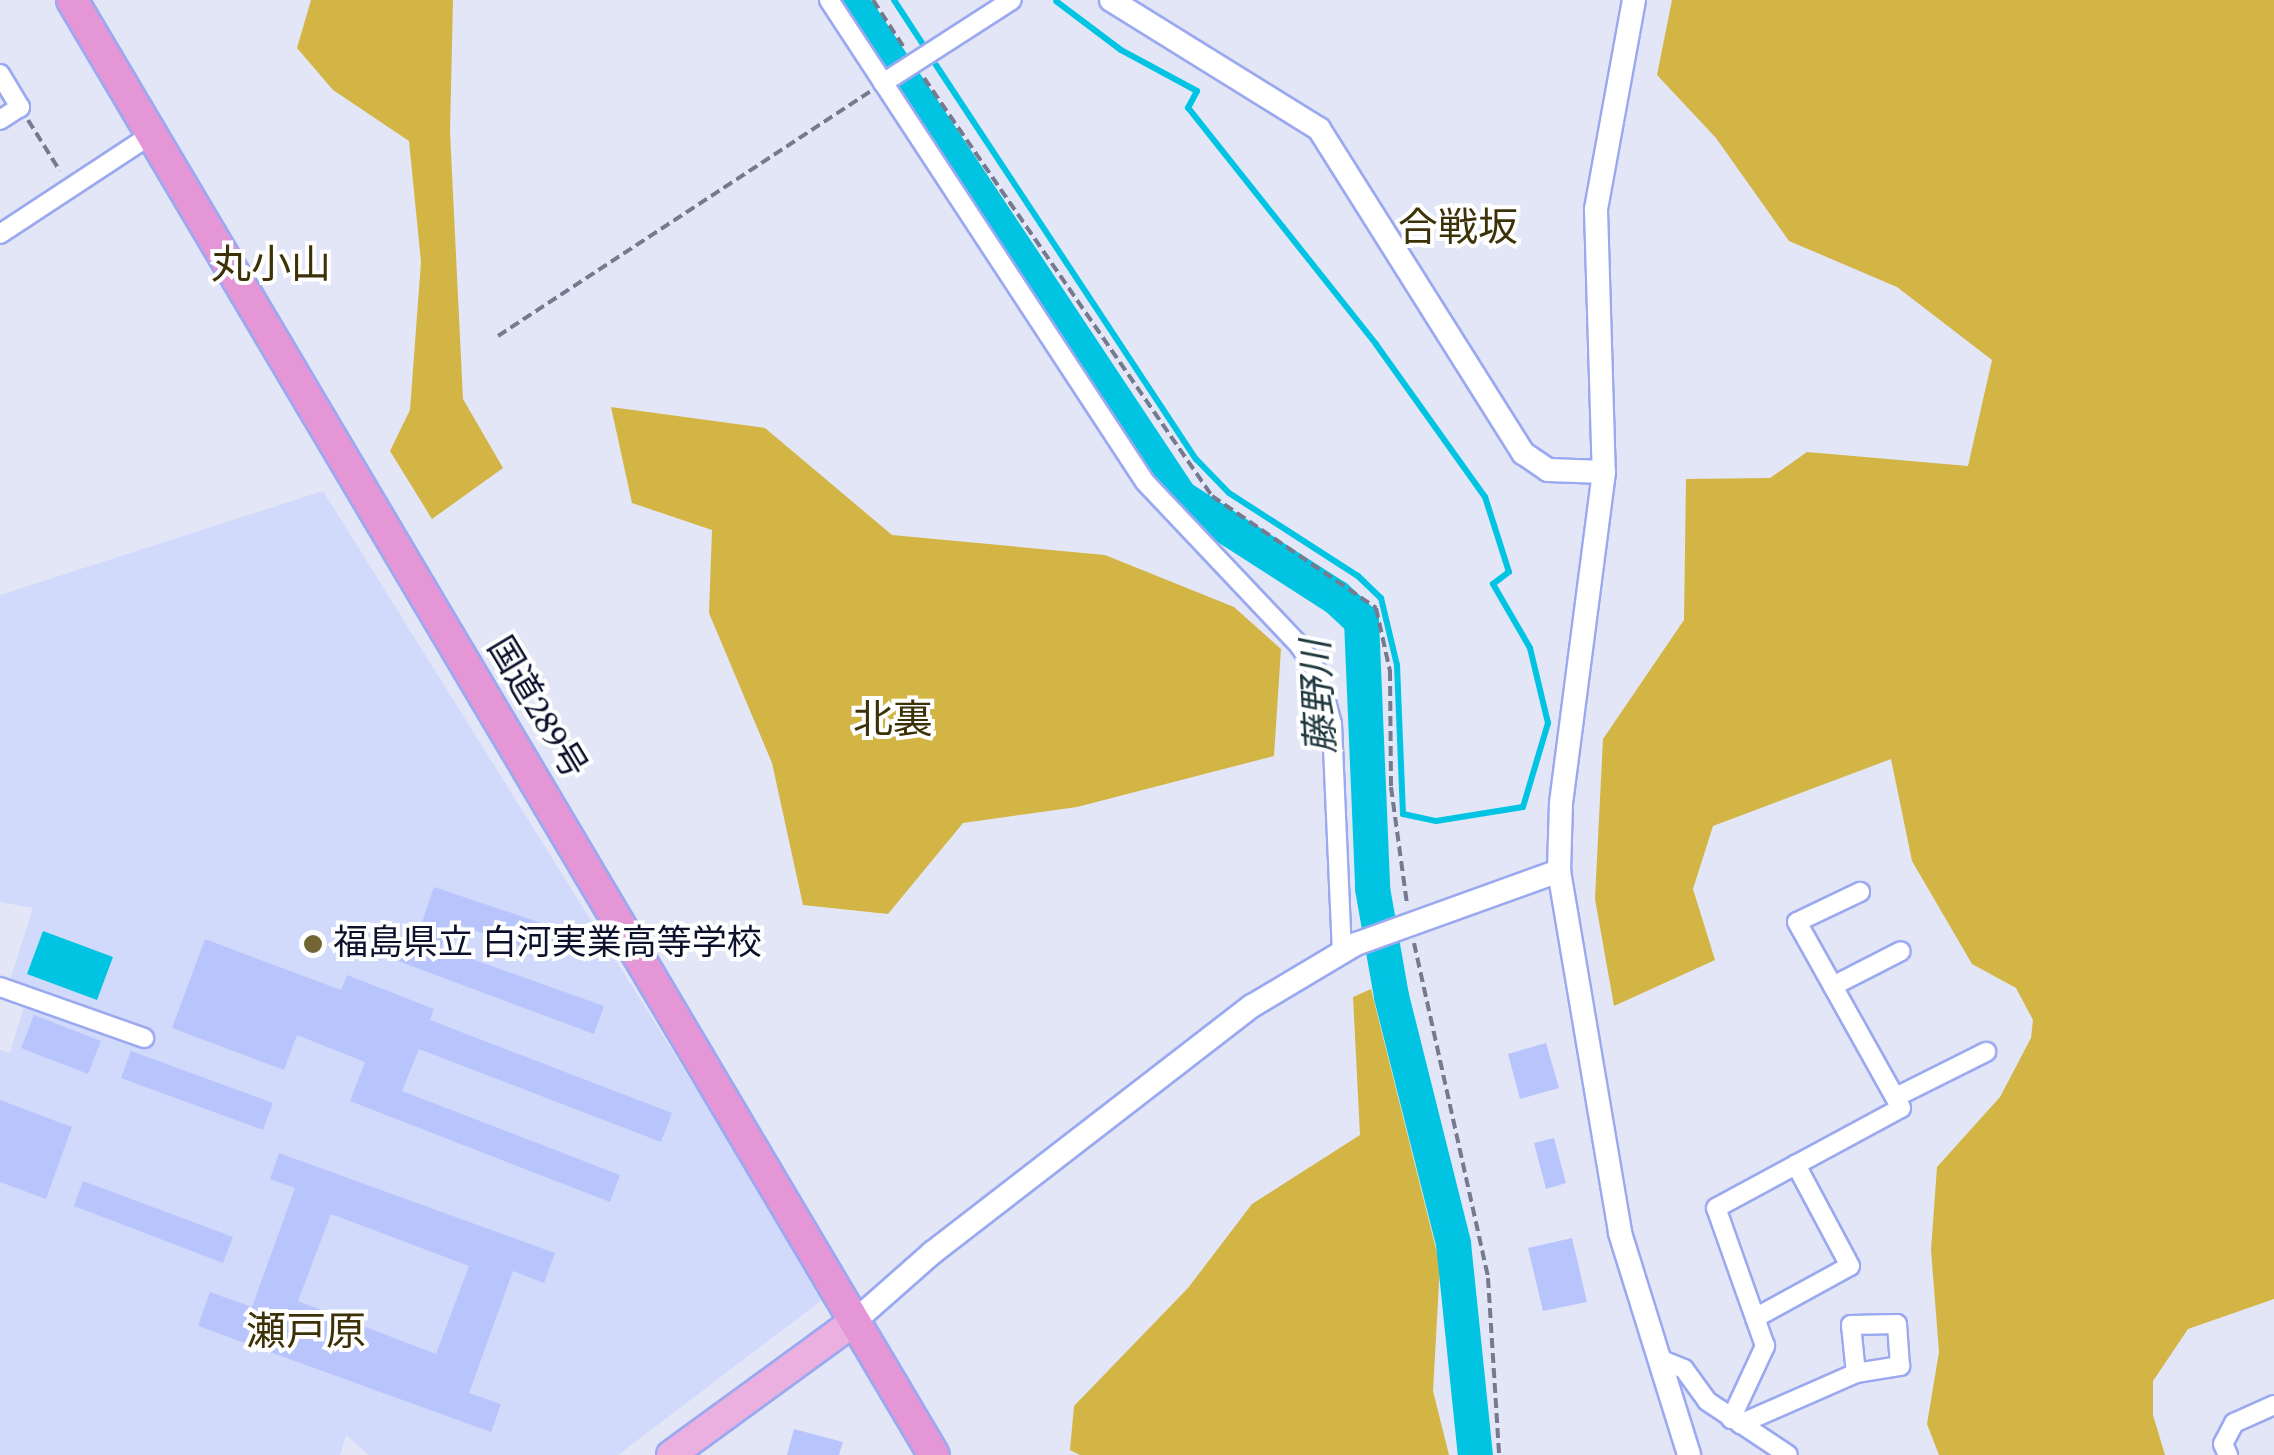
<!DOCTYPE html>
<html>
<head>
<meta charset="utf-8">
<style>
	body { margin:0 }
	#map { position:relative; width:2274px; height:1455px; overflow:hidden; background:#e3e6f6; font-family:Spectral,"Noto Sans JP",serif }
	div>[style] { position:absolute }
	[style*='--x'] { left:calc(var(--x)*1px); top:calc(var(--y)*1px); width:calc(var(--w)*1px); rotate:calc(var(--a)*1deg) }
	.built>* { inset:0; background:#d2dafb }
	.forest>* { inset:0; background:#d2b544 }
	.water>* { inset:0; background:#01c4e3 }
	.stream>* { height:6px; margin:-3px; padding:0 3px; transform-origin:3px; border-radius:3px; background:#01c4e3 }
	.river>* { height:35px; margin:-17.5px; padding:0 17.5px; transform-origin:17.5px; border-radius:17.5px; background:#01c4e3 }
	.building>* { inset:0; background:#b8c5fd }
	.path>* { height:4px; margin-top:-2px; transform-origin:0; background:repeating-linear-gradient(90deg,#767a8f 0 10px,transparent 0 15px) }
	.roads { filter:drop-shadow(2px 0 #9aa9f0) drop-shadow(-2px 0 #9aa9f0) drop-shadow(0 2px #9aa9f0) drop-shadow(0 -2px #9aa9f0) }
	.minor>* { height:18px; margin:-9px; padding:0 9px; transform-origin:9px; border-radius:9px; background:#fff }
	.tertiary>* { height:22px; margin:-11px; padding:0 11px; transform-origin:11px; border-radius:11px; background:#fff }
	.primary>* { height:28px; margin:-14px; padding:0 14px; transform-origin:14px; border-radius:14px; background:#ebb0e0 }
	.trunk>* { height:30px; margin:-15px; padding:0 15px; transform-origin:15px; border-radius:15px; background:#e496d6 }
	.dots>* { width:28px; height:28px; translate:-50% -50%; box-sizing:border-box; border:5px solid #fff; border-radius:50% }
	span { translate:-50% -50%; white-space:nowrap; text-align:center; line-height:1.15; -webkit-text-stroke:8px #fff; paint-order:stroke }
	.street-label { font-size:35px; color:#0d112b }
	.poi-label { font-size:35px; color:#0d112b }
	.left { translate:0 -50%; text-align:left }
	.water-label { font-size:38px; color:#20393f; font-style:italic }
	.quarter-label { font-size:40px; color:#3d3207 }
</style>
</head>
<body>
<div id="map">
	<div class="built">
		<div style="clip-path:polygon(323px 491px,826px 1297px,618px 1455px,369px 1455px,346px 1435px,340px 1455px,0 1455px,0 1050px,10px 1053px,30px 986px,10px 980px,33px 908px,0 902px,0 595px)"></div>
	</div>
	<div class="forest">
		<div style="clip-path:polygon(311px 0,453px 0,450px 132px,463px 399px,503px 468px,432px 519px,390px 451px,410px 410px,421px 262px,409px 141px,333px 90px,297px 48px)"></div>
		<div style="clip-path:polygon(1672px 0,2274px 0,2274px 1299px,2188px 1329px,2153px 1381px,2153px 1415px,2165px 1455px,1939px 1455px,1927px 1424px,1939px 1352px,1931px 1250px,1937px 1167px,2000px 1097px,2031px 1038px,2033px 1020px,2016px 988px,1972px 964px,1912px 861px,1891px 759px,1713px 826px,1693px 889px,1715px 960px,1614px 1006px,1595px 899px,1603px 739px,1684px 620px,1686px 479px,1770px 478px,1807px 452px,1968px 466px,1992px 360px,1897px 287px,1789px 241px,1716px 138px,1657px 75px)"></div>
		<div style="clip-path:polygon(611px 407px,765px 428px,892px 535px,1105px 555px,1234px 607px,1281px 649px,1274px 756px,1077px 807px,963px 823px,888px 914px,803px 905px,772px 763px,709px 613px,712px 530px,632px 503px)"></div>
		<div style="clip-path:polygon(1371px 989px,1440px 1265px,1433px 1391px,1449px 1455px,1080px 1455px,1070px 1450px,1074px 1406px,1188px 1288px,1252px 1204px,1360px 1135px,1353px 997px)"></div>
	</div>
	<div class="water">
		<div style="clip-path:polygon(43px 931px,113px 957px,97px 1000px,27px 974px)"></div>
	</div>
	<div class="stream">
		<div style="--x:894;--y:0;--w:59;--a:56.9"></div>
		<div style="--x:936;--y:65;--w:472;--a:56.6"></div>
		<div style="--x:1196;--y:459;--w:47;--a:45.9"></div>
		<div style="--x:1229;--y:493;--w:153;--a:32.8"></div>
		<div style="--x:1358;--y:576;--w:32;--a:44"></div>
		<div style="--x:1381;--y:598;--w:69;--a:76.6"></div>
		<div style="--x:1397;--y:665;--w:149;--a:87.7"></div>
		<div style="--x:1403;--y:814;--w:34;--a:12"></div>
		<div style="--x:1436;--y:821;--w:88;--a:-9.1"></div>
		<div style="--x:1523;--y:807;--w:88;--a:-73.4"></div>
		<div style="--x:1548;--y:723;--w:77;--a:-103.5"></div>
		<div style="--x:1530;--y:648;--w:74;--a:-120"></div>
		<div style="--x:1493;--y:584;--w:20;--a:-37"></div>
		<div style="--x:1509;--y:572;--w:79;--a:-107.7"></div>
		<div style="--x:1485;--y:497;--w:188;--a:-125.5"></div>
		<div style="--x:1376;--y:344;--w:302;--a:-128.5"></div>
		<div style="--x:1188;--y:108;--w:19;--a:-62"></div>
		<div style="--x:1197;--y:91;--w:86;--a:-151.7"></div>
		<div style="--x:1121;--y:50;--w:81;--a:-143"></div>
	</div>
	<div class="river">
		<div style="--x:850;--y:0;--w:597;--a:56.42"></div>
		<div style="--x:1180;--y:497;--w:185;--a:32.7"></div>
		<div style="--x:1336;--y:597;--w:34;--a:43"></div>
		<div style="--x:1361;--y:620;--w:268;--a:87.6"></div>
		<div style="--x:1372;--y:888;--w:110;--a:80"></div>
		<div style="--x:1391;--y:996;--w:255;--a:75.9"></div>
		<div style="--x:1453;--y:1243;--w:213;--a:84.1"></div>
	</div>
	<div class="building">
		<div style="clip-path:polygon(434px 887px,559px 929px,550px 956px,450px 922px,441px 948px,604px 1006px,594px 1034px,395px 960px,405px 933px,417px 937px)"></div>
		<div style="clip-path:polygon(205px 939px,341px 990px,347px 975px,434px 1009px,430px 1020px,672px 1113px,661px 1142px,419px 1049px,402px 1091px,620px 1175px,610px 1202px,350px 1101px,365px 1062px,297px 1035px,284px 1070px,172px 1028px)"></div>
		<div style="clip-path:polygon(34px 1015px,101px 1041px,88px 1074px,21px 1048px)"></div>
		<div style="clip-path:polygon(1546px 1043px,1559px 1088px,1520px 1099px,1508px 1054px)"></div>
		<div style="clip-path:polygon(131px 1051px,273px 1103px,263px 1130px,121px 1078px)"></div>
		<div style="clip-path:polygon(0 1100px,72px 1127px,46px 1199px,0 1182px)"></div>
		<div style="clip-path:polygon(1554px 1138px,1566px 1183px,1546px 1189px,1534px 1143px)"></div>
		<div style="clip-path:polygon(evenodd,279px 1153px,555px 1253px,544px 1283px,513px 1271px,469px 1393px,501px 1404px,491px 1432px,198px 1326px,210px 1292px,252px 1307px,295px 1188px,270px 1179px,279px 1153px,331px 1214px,469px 1266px,436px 1354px,298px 1301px,331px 1214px)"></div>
		<div style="clip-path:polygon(83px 1181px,233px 1237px,223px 1263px,74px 1206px)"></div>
		<div style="clip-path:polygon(1572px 1238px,1587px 1302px,1543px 1311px,1528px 1248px)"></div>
		<div style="clip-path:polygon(794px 1429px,843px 1442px,839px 1455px,787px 1455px)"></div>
	</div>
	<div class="path">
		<div style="--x:873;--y:0;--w:59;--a:56.9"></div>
		<div style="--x:924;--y:78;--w:508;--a:55.43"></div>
		<div style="--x:1212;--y:496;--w:199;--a:34.3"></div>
		<div style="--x:1376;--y:608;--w:65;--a:77.5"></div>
		<div style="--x:1390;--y:671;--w:116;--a:89.5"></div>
		<div style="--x:1391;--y:787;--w:118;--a:82.2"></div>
		<div style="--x:28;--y:120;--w:60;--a:57.9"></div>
		<div style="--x:498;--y:336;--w:445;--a:-33.3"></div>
		<div style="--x:1414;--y:943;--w:343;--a:77.5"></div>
		<div style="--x:1488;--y:1278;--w:177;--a:86.4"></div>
	</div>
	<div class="roads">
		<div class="minor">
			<div style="--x:829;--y:0;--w:576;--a:56.75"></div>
			<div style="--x:1145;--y:482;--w:224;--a:46.6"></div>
			<div style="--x:1299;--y:645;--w:36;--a:56"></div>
			<div style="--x:1319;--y:675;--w:51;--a:75.1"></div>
			<div style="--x:1332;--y:724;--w:229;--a:87.5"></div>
			<div style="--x:0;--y:74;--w:39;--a:59"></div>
			<div style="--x:20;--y:107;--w:24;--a:147"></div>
			<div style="--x:883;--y:83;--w:153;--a:-32.8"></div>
			<div style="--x:0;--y:234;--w:182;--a:-33.3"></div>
			<div style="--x:1833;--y:986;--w:76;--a:-27.2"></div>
			<div style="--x:0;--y:987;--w:153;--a:19.5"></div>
			<div style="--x:1896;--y:1097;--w:101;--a:-26.6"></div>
			<div style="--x:1755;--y:1318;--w:108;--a:-28.7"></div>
			<div style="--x:1850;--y:1266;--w:115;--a:-118.1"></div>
			<div style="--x:1657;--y:1358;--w:29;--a:22"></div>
			<div style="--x:1684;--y:1369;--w:39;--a:54"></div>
			<div style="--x:1707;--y:1401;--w:97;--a:33.7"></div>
			<div style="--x:1731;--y:1419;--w:81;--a:-65"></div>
			<div style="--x:1765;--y:1346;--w:146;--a:-109.5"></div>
			<div style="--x:1716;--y:1208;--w:210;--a:-28.4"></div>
			<div style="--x:1901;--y:1108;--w:213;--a:-119.2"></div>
			<div style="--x:1797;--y:922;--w:70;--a:-25.5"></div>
			<div style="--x:1740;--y:1424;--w:127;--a:-23.7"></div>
			<div style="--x:1856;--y:1373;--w:45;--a:-9"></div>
			<div style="--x:1900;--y:1366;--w:42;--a:-94.1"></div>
			<div style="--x:1897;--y:1324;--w:46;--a:178.8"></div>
			<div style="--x:1851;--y:1325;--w:48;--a:84.1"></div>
			<div style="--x:2228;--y:1455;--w:12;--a:-114"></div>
			<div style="--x:2223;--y:1444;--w:24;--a:-62"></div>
			<div style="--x:2234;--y:1423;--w:44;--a:-24.2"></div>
		</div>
		<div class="tertiary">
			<div style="--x:1111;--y:0;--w:245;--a:31.8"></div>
			<div style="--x:1319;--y:129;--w:383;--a:57.8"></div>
			<div style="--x:1523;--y:453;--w:30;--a:34"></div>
			<div style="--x:1548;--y:470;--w:56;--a:2"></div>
			<div style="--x:1634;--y:0;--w:213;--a:100.3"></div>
			<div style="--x:1596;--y:210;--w:262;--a:88.3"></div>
			<div style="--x:1604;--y:472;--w:334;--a:97.4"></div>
			<div style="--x:1561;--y:803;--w:68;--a:91.7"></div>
			<div style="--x:1559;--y:871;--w:367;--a:80.4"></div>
			<div style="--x:1620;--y:1233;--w:232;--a:72.7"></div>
			<div style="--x:855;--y:1321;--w:103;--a:-41.4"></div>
			<div style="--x:932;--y:1253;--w:404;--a:-37.7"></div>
			<div style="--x:1252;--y:1006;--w:121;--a:-30.8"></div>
			<div style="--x:1356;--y:944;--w:216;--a:-19.8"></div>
		</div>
		<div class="primary">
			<div style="--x:671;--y:1455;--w:228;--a:-36.1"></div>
		</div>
		<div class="trunk">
			<div style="--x:72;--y:0;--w:1691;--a:59.36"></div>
		</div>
	</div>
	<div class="dots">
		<div style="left:313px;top:944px;background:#736533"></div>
	</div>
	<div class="street-label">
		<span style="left:536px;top:708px;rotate:59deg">国道289号</span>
	</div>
	<div class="poi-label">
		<span class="left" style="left:333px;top:944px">福島県立 白河実業高等学校</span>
	</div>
	<div class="water-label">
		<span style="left:1321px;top:697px;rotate:-93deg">藤野川</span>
	</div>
	<div class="quarter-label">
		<span style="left:1458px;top:230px">合戦坂</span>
		<span style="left:271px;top:267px">丸小山</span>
		<span style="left:893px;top:722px">北裏</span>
		<span style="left:306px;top:1334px">瀬戸原</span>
	</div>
</div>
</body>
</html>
